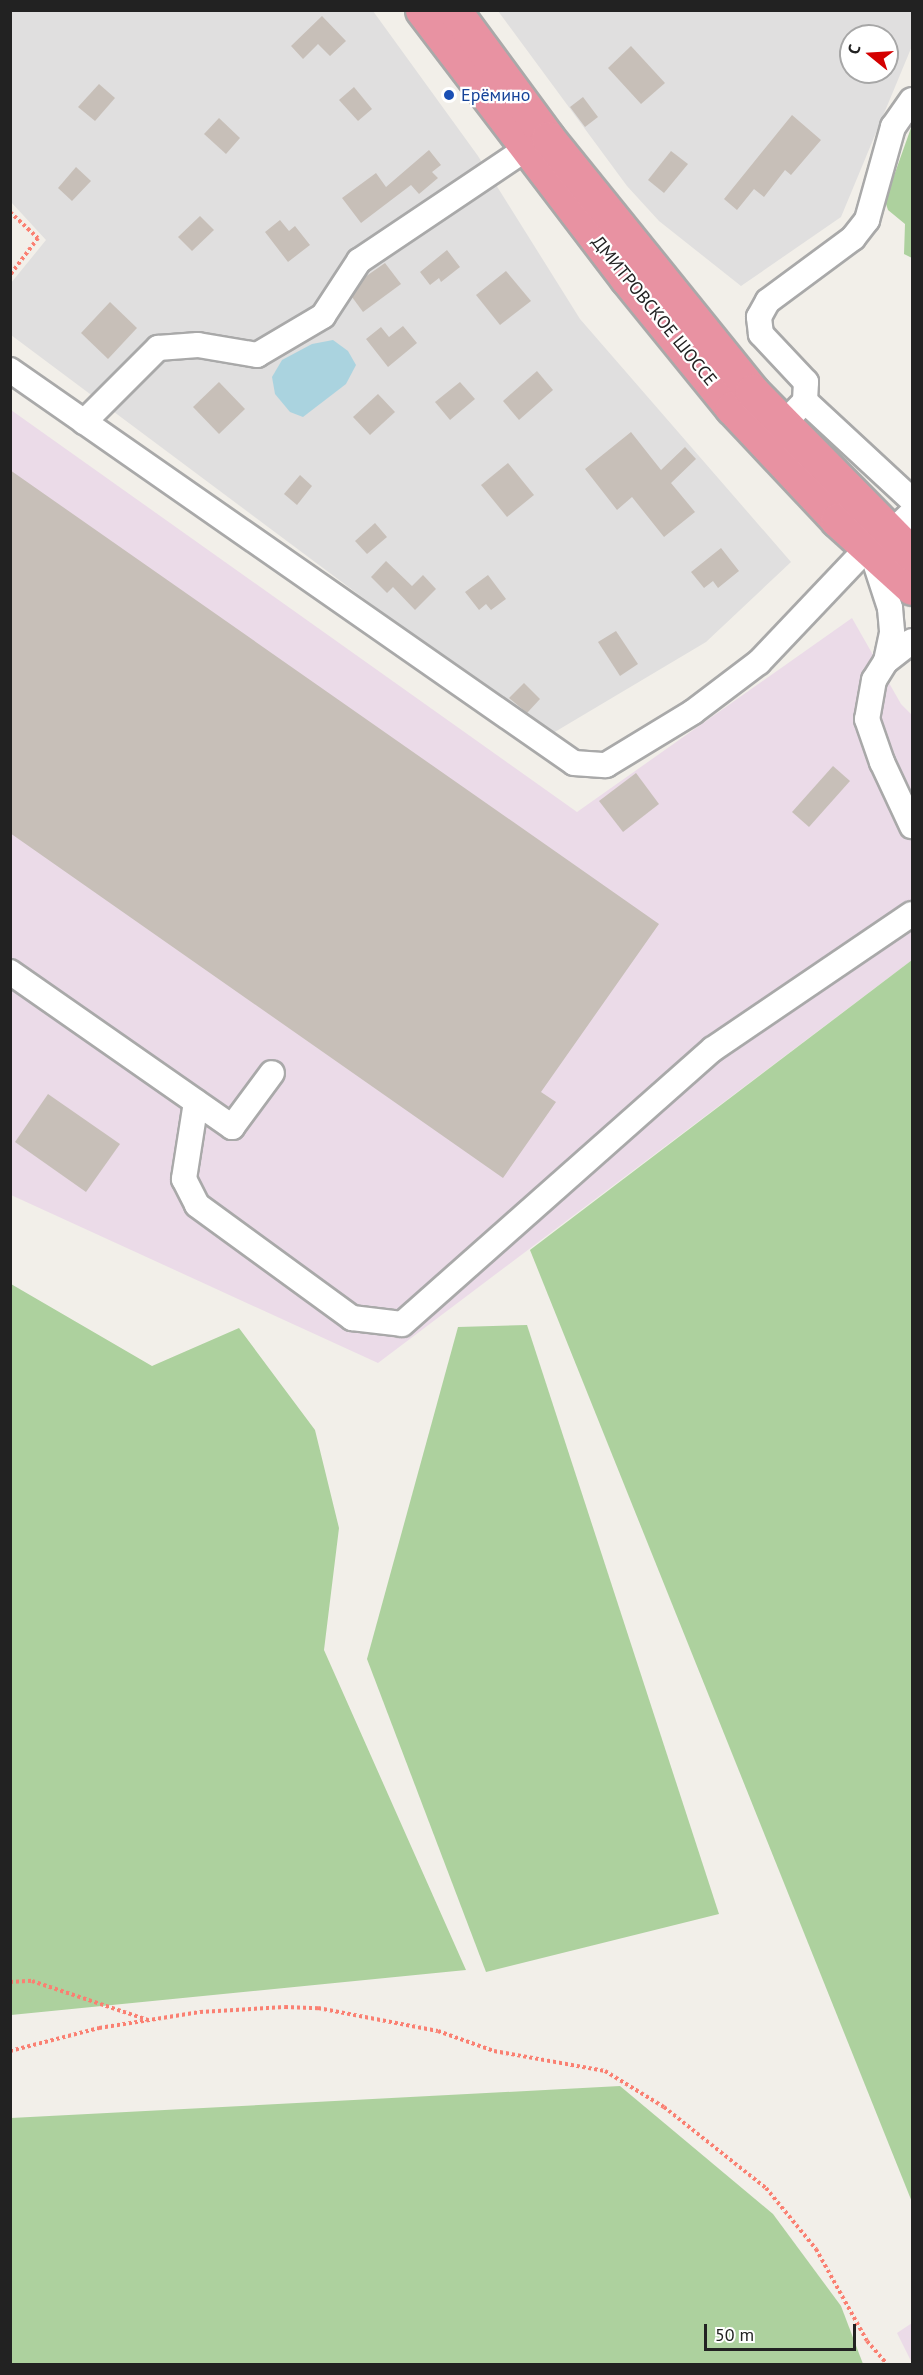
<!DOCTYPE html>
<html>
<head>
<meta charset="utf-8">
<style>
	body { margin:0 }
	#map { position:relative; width:923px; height:2375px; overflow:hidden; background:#f2efe9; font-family:"PT Sans",sans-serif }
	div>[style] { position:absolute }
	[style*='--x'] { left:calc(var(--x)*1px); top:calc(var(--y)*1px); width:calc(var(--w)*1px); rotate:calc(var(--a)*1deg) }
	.residential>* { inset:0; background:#e0dfdf }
	.industrial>* { inset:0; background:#ebdbe8 }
	.forest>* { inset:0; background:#add19e }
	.water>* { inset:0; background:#aad3df }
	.building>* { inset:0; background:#c7bfb8 }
	.path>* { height:4px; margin-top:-2px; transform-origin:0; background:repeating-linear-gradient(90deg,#fa8072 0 3px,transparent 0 6px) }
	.roads { filter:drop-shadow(2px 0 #a9a9a9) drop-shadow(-2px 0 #a9a9a9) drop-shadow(0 2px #a9a9a9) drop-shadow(0 -2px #a9a9a9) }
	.minor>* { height:24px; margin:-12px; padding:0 12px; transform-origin:12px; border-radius:12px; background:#fff }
	.highway>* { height:33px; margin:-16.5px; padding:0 16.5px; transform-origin:16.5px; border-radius:16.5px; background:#e892a2 }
	.dots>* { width:16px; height:16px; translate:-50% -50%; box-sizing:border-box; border:3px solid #fff; border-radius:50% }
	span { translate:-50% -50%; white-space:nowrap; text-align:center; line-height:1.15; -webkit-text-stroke:4.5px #fff; paint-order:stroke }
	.transit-label { font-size:18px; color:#164399 }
	.left { translate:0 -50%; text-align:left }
	.street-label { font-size:18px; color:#222 }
	.frame { position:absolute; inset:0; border:12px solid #222; pointer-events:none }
	.north { position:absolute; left:839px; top:24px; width:60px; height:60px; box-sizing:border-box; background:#fff; border:2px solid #a7a7a7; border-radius:50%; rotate:288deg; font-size:16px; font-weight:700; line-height:24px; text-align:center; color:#222 }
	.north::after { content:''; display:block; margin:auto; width:21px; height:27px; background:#d40000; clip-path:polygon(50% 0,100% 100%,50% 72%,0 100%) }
	.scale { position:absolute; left:704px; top:2324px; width:152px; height:27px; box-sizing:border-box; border:3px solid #222; border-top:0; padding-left:8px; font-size:18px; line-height:21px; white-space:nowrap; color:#222; -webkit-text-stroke:4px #fff; paint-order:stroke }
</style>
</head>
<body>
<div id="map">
	<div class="residential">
		<div style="clip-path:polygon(11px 11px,373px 11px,478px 156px,580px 319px,791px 562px,706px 642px,548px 736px,11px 335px,11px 283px,46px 240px,11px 202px)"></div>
		<div style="clip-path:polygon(evenodd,498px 11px,912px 11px,912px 46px,841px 217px,741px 286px,659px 221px,627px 186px,498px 11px,851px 36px,887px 36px,887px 72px,851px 72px,851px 36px)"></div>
	</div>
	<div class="industrial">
		<div style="clip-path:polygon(11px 410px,577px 812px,852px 618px,901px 704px,912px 715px,912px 960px,378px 1363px,11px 1195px)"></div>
		<div style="clip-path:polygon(912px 2323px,912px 2363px,897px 2333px)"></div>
	</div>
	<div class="forest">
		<div style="clip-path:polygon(912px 125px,912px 258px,904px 254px,905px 224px,888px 210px,885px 201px)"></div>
		<div style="clip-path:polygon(912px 960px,912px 2202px,530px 1250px)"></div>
		<div style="clip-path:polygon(11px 1284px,152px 1366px,239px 1328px,315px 1430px,339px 1528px,324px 1650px,466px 1970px,11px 2015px)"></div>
		<div style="clip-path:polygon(527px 1325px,719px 1914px,486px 1972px,367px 1659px,458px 1327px)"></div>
		<div style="clip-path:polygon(620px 2086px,773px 2214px,841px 2306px,863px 2364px,11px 2364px,11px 2118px)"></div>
	</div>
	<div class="water">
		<div style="clip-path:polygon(333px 340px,348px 351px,356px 365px,346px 384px,303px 417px,290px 412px,275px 394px,272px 377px,282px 360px,312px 344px)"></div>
	</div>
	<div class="building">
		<div style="clip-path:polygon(322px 16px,346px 41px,330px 56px,318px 44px,303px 59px,291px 46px)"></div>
		<div style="clip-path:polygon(631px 46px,665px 83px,641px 104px,608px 68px)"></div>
		<div style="clip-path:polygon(99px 84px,115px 98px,95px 121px,78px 107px)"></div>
		<div style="clip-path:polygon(354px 87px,372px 109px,358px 121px,339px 100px)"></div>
		<div style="clip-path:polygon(583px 97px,598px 117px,585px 127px,570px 107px)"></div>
		<div style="clip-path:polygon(792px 115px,821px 140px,791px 175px,785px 170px,764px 197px,754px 189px,737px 210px,724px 199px)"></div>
		<div style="clip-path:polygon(219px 118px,240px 138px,226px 154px,204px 134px)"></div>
		<div style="clip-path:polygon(429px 150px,441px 165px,432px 172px,438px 178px,419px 194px,411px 185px,361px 223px,342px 198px,376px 173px,386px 187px)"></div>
		<div style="clip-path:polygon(671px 151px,688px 164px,664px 193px,648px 180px)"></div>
		<div style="clip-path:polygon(76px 167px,91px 181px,72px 201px,58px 188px)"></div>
		<div style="clip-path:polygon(200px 216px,214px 230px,192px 251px,178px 237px)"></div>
		<div style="clip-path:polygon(280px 220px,289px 231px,295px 226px,310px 245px,288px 262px,265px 232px)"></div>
		<div style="clip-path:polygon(447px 250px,460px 267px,441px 282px,439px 278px,430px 285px,420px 272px)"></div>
		<div style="clip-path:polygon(385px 263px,401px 284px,363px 312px,352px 297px,365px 277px)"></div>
		<div style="clip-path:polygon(506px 271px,531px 301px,500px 325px,476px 295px)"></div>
		<div style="clip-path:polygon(110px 302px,137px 328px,108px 359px,81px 333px)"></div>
		<div style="clip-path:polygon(403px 326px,417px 343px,388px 367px,366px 339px,381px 327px,389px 337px)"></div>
		<div style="clip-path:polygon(537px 371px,553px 390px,519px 420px,503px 401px)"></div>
		<div style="clip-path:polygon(219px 382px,245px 409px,219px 434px,193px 407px)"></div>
		<div style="clip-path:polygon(460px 382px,475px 399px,450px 420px,435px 402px)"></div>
		<div style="clip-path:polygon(378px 394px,395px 412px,370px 435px,353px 417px)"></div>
		<div style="clip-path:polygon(631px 432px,661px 470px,685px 447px,696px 459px,671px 483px,695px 512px,664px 537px,632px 497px,617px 510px,585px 469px)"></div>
		<div style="clip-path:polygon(508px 463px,534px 495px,507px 517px,481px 485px)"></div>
		<div style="clip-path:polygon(10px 470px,659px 924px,541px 1092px,556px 1102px,503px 1178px,10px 833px)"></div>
		<div style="clip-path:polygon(300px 475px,312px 486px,297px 505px,284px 494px)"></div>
		<div style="clip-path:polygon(375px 523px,387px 537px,367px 554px,355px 541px)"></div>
		<div style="clip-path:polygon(721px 548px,739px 571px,718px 588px,713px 581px,704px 588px,691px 572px)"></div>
		<div style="clip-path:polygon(386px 561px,412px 586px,423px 575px,436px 589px,415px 610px,393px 587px,387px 593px,371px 577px)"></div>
		<div style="clip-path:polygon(488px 575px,506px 599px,491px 610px,486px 604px,479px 610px,465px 592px)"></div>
		<div style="clip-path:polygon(616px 631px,638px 664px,620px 676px,598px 642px)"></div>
		<div style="clip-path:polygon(524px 683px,540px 699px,527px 713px,509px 698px)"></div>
		<div style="clip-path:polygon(833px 766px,850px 781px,809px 827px,792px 812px)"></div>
		<div style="clip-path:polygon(636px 773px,659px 804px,623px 832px,599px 801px)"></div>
		<div style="clip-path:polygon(48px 1094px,120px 1144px,86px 1192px,15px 1142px)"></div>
	</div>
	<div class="path">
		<div style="--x:10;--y:212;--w:38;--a:43"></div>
		<div style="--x:38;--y:238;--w:46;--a:127.1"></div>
		<div style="--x:10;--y:1982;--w:22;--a:-3"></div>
		<div style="--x:32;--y:1981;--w:122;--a:18.6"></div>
		<div style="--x:10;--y:2051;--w:92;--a:-14.5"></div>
		<div style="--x:99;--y:2028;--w:102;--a:-9"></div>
		<div style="--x:200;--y:2012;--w:85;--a:-3.4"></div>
		<div style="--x:285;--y:2007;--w:33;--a:2"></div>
		<div style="--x:318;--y:2008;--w:122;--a:10.9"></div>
		<div style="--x:438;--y:2031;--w:59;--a:19.7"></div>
		<div style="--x:494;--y:2051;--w:113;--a:10.2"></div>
		<div style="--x:605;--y:2071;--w:69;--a:31.4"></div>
		<div style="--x:664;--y:2107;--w:130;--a:38.5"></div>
		<div style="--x:766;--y:2188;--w:79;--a:50.7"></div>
		<div style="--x:816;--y:2249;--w:105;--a:61"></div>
		<div style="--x:867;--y:2341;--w:30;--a:49"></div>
	</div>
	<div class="roads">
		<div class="minor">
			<div style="--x:10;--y:370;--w:687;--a:34.87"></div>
			<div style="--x:574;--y:763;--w:32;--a:4"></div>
			<div style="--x:606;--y:765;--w:102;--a:-31.3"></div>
			<div style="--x:693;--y:712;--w:83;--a:-37.1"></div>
			<div style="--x:759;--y:662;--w:157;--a:-46.5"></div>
			<div style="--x:805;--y:401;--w:146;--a:42.8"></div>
			<div style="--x:84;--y:422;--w:105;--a:-45"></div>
			<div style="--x:158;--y:348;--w:40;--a:-4.3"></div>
			<div style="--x:198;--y:345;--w:60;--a:9.6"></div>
			<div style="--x:257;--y:355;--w:77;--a:-30.6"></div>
			<div style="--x:323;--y:316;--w:66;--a:-56.8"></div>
			<div style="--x:359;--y:261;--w:202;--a:-33.9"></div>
			<div style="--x:783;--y:424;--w:32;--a:-46"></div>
			<div style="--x:805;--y:401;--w:19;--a:-87"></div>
			<div style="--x:806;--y:382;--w:66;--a:-133.2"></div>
			<div style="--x:761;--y:334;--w:17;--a:-97"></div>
			<div style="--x:759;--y:317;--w:18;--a:-61"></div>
			<div style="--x:768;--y:301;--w:106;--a:-36.5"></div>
			<div style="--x:853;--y:238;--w:23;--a:-52"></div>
			<div style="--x:867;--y:220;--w:97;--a:-74.4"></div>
			<div style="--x:893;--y:127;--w:33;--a:-55"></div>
			<div style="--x:891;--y:533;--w:29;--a:-44"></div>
			<div style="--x:873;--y:556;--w:55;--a:71.9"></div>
			<div style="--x:890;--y:608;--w:25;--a:85"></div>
			<div style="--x:892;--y:633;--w:29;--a:102"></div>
			<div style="--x:912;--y:641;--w:33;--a:142"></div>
			<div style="--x:886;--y:661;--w:22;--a:122"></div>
			<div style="--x:874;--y:680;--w:40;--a:100"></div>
			<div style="--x:867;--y:719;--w:46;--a:70.8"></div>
			<div style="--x:882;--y:762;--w:71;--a:64.9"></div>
			<div style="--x:10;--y:972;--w:271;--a:34.9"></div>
			<div style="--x:232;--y:1127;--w:67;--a:-53.5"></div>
			<div style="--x:196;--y:1102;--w:78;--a:98.9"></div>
			<div style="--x:184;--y:1179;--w:29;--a:63"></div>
			<div style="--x:197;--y:1205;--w:192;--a:36.1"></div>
			<div style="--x:352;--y:1318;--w:50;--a:6.8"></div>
			<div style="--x:402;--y:1324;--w:415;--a:-41.5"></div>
			<div style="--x:713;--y:1049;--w:240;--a:-34.2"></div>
		</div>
		<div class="highway">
			<div style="--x:422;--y:10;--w:338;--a:52.7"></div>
			<div style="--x:627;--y:279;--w:166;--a:50.9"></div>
			<div style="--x:732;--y:408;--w:154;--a:46.8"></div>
			<div style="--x:837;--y:520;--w:101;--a:42.2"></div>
			<div style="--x:454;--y:10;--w:159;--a:53.7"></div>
			<div style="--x:548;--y:138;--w:325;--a:51.1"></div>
			<div style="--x:752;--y:391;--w:228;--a:45.5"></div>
		</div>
	</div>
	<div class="dots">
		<div style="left:449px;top:95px;background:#1a4fb4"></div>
	</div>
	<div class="transit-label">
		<span class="left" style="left:461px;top:95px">Ерёмино</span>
	</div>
	<div class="street-label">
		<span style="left:654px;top:311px;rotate:51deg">ДМИТРОВСКОЕ ШОССЕ</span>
	</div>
	<div class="frame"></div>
	<div class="north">С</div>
	<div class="scale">50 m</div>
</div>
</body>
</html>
